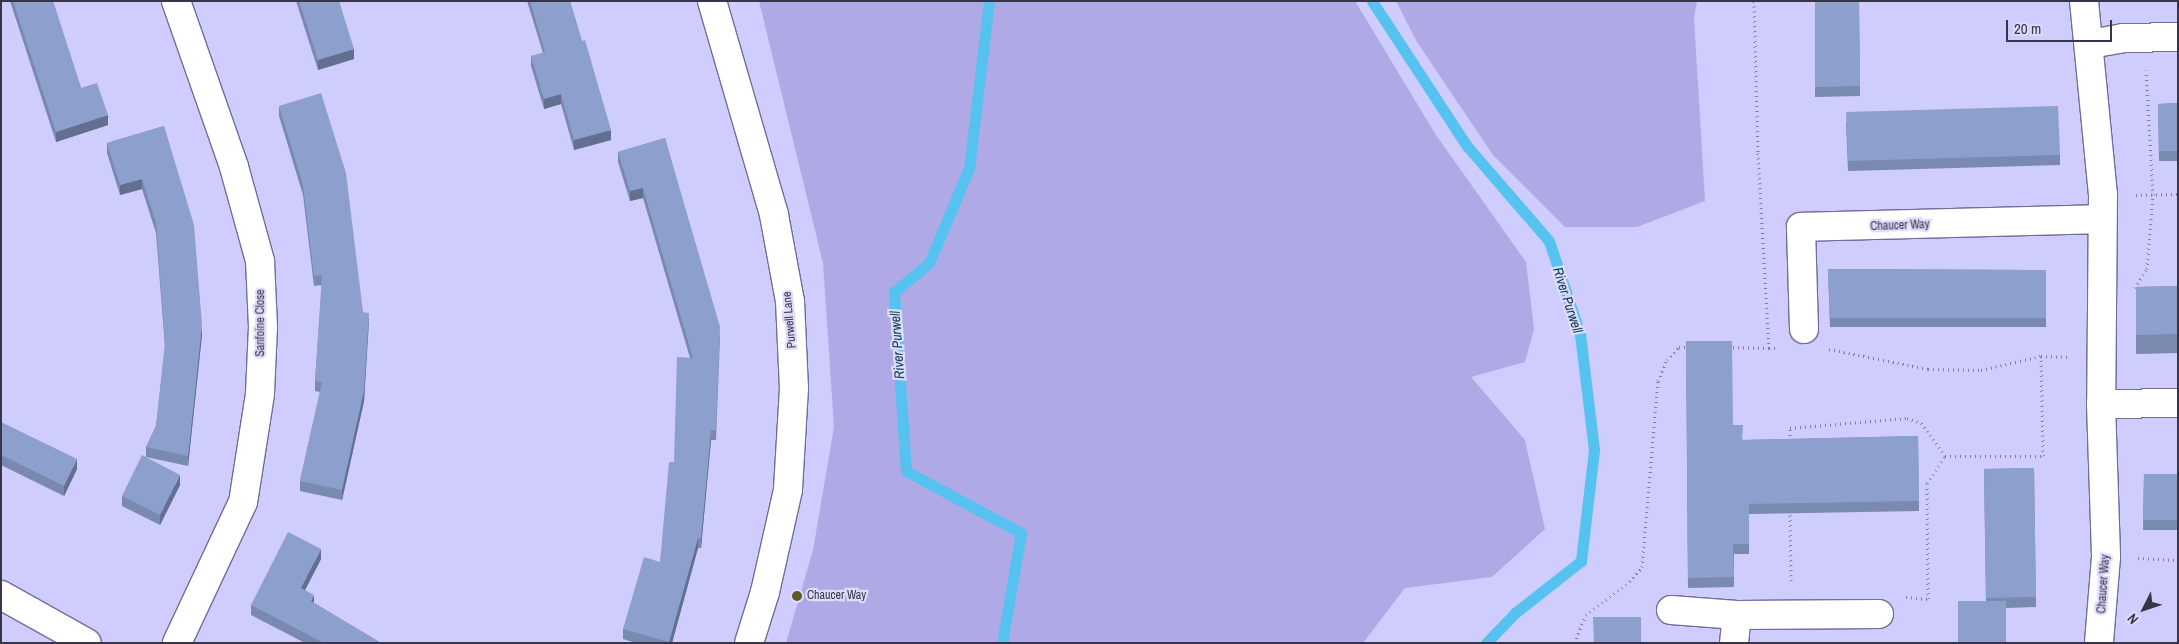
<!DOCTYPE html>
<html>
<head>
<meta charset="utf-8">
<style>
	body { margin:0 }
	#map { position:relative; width:2179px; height:644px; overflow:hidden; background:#cfccfe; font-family:"Archivo Narrow",sans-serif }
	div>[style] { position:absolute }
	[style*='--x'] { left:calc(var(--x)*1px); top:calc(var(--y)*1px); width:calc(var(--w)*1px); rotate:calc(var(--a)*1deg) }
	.green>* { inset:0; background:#afaae6 }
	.stream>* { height:11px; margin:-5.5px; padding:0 5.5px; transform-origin:5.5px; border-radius:5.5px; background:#55c2ef }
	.path>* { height:3px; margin-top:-1.5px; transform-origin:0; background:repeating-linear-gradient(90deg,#7f7da0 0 1px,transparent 0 5px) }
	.roads { filter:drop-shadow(1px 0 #716d9a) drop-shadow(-1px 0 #716d9a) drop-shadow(0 1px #716d9a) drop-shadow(0 -1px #716d9a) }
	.street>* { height:28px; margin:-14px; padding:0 14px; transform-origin:14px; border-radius:14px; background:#fff }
	.wall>* { inset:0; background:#7989af }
	.shaded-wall>* { inset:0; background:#636f8f }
	.building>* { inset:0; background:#8d9fcc }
	.dots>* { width:14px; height:14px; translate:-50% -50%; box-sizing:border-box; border:2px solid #dddbfa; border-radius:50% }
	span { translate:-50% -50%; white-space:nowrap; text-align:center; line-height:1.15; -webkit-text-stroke:4.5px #dddbfa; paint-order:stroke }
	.street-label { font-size:12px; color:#37354a }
	.poi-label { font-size:12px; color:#37354a }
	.left { translate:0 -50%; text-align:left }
	.water-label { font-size:14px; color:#134255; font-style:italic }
	.frame { position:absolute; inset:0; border:2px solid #37354a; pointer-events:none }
	.north { position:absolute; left:2119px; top:584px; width:50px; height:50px; -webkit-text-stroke:4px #dddbfa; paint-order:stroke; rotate:229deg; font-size:14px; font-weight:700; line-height:20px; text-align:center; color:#37354a }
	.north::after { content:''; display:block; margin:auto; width:18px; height:22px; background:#37354a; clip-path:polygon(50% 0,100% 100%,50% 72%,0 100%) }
	.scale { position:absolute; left:2006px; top:20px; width:106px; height:22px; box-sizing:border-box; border:2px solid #37354a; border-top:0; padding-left:6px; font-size:15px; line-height:18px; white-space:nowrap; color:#37354a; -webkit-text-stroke:4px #dddbfa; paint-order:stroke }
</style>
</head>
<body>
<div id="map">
	<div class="green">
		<div style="clip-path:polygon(759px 1px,1355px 1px,1436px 135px,1526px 262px,1534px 329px,1525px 362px,1471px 377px,1525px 440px,1545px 529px,1492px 577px,1405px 588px,1363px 643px,786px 643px,813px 550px,834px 427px,823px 263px)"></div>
		<div style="clip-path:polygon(1396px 1px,1697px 1px,1694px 18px,1705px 201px,1637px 227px,1565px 227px,1493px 155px,1417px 42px)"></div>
	</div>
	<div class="stream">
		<div style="--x:989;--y:1;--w:168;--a:96.8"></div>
		<div style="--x:969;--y:168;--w:103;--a:112.8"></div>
		<div style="--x:929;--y:263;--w:45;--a:140.4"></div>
		<div style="--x:894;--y:292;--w:179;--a:86.2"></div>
		<div style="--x:906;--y:471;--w:131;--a:28.3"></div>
		<div style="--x:1021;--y:533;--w:112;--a:99.8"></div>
		<div style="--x:1372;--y:1;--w:173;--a:56.8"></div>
		<div style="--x:1467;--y:146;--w:125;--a:49.2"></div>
		<div style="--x:1549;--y:241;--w:98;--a:71.6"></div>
		<div style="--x:1580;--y:334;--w:117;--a:83.1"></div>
		<div style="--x:1594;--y:450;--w:112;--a:96.7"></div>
		<div style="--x:1581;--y:561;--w:84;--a:141.8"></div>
		<div style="--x:1515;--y:613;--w:42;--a:134"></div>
	</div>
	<div class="path">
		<div style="--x:1754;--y:1;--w:152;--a:88.5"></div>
		<div style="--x:1758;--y:153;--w:195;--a:86.8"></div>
		<div style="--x:1769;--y:348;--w:9;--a:0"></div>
		<div style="--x:2136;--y:195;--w:42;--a:-1.4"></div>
		<div style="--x:2135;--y:288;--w:22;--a:-58"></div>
		<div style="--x:2147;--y:269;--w:74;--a:-85.4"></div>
		<div style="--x:2153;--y:195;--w:125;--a:-93.2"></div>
		<div style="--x:1728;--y:347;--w:41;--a:1.4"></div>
		<div style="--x:1829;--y:349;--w:101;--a:11.4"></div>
		<div style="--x:1928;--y:369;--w:53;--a:1.1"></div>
		<div style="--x:1981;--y:370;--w:62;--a:-13.1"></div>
		<div style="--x:2041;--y:356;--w:28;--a:2"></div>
		<div style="--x:1790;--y:441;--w:13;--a:-90"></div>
		<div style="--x:1790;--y:428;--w:117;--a:-4.9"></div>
		<div style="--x:1907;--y:418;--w:15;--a:20"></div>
		<div style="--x:1921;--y:423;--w:41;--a:54"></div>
		<div style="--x:1790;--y:510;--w:74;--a:89.2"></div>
		<div style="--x:2138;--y:558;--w:40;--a:2.9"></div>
		<div style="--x:1906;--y:597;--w:22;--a:5"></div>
		<div style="--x:1928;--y:599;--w:116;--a:-90.5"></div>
		<div style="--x:1927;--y:483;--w:32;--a:-56"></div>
		<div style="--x:1945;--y:456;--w:98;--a:0"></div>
		<div style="--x:2043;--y:456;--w:100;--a:-91.1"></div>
		<div style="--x:1574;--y:643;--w:30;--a:-67"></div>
		<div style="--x:1586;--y:615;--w:50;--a:-36.9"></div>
		<div style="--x:1626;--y:585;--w:24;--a:-48"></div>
		<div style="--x:1642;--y:567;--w:187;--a:-85.1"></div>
		<div style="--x:1658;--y:381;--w:23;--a:-67"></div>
		<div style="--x:1667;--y:360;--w:18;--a:-47"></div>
		<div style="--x:1679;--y:347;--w:10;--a:0"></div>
	</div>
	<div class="roads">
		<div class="street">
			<div style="--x:176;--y:1;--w:176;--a:70.7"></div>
			<div style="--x:234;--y:167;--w:98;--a:74.5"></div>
			<div style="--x:260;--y:261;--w:66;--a:87.4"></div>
			<div style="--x:263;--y:327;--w:67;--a:92.6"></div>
			<div style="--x:260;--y:394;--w:109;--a:98.9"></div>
			<div style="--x:243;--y:502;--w:156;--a:115.1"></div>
			<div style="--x:712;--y:1;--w:223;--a:73.8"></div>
			<div style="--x:774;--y:215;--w:87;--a:79.5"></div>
			<div style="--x:790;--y:301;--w:87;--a:87.4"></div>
			<div style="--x:794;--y:388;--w:102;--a:93.4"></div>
			<div style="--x:788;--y:490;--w:105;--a:102.7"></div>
			<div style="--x:765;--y:592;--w:53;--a:107.4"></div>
			<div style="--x:2084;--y:1;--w:195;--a:84.4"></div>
			<div style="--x:2103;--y:195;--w:209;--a:90.5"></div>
			<div style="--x:2101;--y:404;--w:153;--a:88.1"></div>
			<div style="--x:2106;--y:557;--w:86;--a:94.7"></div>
			<div style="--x:2090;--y:44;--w:34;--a:-10"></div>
			<div style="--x:2123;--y:38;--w:55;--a:-1"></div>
			<div style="--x:1804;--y:329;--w:102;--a:-91.7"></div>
			<div style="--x:1801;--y:227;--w:301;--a:-1.5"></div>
			<div style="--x:2101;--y:404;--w:77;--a:-0.7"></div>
			<div style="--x:1;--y:595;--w:98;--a:29.2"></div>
			<div style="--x:1671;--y:610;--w:66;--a:4.3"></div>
			<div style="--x:1734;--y:643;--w:28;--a:-84"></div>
			<div style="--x:1737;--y:615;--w:142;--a:-0.4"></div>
		</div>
	</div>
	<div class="wall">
		<div style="clip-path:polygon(10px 1px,55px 1px,53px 2px,81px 88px,108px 125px,56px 142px)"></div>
		<div style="clip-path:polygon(296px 1px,339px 1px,354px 59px,318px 70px)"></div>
		<div style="clip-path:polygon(527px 1px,570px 1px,611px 140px,574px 150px,561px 104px,544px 109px,531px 66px,531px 56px,543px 53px)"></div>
		<div style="clip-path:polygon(1815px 1px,1859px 1px,1860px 96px,1815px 97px)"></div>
		<div style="clip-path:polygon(2178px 103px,2178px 161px,2159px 161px,2158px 104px)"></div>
		<div style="clip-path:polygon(279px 106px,363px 312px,369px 323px,364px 401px,342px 500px,300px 491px,300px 481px,320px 392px,315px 391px,315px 381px,322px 285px,314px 286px,303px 195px,279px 116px)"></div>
		<div style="clip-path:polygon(1846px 122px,2060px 155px,2060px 165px,1848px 171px)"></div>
		<div style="clip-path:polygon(164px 126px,202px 335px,188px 466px,146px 457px,146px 447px,156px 426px,165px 347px,156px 233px,142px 189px,120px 195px,107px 153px,107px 143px)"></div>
		<div style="clip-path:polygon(665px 138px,720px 337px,716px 440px,711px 440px,701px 548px,698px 548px,672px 643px,636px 643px,623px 639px,623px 629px,660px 562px,690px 358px,643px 198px,630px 201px,618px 162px,618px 152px)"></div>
		<div style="clip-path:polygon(1828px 269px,2046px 270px,2046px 327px,1830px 327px)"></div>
		<div style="clip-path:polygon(2178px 286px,2178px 353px,2136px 354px,2136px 287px)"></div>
		<div style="clip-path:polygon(1686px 341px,1733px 425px,1743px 440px,1918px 436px,1919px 511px,1749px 514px,1749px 554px,1734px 554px,1734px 587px,1688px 588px)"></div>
		<div style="clip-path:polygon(1px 422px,77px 469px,64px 496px,1px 465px)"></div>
		<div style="clip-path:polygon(2034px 468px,2036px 607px,2006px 608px,1986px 601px,1984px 469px)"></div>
		<div style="clip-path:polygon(2144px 474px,2178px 474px,2178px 530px,2143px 530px)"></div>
		<div style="clip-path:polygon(180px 485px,160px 525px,122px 506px,122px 496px)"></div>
		<div style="clip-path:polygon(321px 559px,305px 590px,314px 603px,381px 643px,305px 643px,251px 615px,251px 605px)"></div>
	</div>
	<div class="shaded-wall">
		<div style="clip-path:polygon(354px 49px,354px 59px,318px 70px,318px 60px)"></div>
		<div style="clip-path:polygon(561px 94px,561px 104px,544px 109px,544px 99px)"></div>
		<div style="clip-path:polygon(108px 115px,108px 125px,56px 142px,56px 132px)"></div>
		<div style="clip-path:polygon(611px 130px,611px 140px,574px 150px,574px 140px)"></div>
		<div style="clip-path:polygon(142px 179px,142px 189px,120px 195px,120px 185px)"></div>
		<div style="clip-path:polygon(643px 188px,643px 198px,630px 201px,630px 191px)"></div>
		<div style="clip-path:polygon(369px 313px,364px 401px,342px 500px,342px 490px)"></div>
		<div style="clip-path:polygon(202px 325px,202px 335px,188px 466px,188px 456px)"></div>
		<div style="clip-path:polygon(711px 430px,711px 440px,701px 548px,701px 538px)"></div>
		<div style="clip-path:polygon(77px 459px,77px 469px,64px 496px,64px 486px)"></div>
		<div style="clip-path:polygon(180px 475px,180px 485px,160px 525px,160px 515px)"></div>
		<div style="clip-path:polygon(698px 538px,698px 548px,672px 643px,669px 643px)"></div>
		<div style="clip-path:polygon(321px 549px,321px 559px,301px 598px,301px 588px)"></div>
		<div style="clip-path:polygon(314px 595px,314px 605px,311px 601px)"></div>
	</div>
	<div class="building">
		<div style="clip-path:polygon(13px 1px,53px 1px,81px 88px,97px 83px,108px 115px,56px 132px)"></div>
		<div style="clip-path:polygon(299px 1px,339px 1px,354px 49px,318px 60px)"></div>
		<div style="clip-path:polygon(530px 1px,570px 1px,582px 41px,585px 40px,611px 130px,574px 140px,561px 94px,544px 99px,531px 56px,545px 52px)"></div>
		<div style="clip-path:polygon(1815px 1px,1859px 1px,1860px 86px,1815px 87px)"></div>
		<div style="clip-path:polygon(321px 93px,346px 173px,363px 312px,369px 313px,364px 391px,342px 490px,300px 481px,322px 382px,315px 381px,322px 275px,314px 276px,303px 185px,279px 106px)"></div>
		<div style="clip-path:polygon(2178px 103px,2178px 151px,2159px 151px,2158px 104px)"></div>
		<div style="clip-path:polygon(2058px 106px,2060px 155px,1848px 161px,1846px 112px)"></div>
		<div style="clip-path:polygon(164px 126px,194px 225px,202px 325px,188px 456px,146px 447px,156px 426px,165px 343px,156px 223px,142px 179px,120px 185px,107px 143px)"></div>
		<div style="clip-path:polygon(665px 138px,720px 327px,716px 430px,711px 430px,701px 538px,698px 538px,669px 642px,623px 629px,644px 557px,660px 562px,669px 462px,674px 462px,677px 357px,693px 358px,643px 188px,630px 191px,618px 152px)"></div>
		<div style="clip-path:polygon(1828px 269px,2046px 270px,2046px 318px,1830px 318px)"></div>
		<div style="clip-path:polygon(2178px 286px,2178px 334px,2136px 335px,2136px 287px)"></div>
		<div style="clip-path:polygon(1686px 341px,1732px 341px,1733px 425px,1743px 425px,1742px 440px,1918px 436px,1919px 501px,1749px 504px,1749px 544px,1733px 544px,1734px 577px,1688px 578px)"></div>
		<div style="clip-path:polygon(1px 422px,77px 459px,64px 486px,1px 455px)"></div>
		<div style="clip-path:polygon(142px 455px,180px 475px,160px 515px,122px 496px)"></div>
		<div style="clip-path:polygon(2034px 468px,2036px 597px,1986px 598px,1984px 469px)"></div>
		<div style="clip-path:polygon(2144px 474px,2178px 474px,2178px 520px,2143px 520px)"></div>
		<div style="clip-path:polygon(288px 532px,321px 549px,301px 588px,314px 595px,311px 601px,381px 643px,324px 643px,251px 605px)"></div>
		<div style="clip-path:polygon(1958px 601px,2006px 601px,2006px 643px,1958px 643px)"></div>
		<div style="clip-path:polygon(1593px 617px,1641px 617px,1641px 643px,1594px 643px)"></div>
	</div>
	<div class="dots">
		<div style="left:797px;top:596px;background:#5b5a27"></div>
	</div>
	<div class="street-label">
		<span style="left:1900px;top:226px;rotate:-2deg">Chaucer Way</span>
		<span style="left:790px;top:320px;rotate:-95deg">Purwell Lane</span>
		<span style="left:261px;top:323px;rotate:-90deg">Sanfoine Close</span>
		<span style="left:2104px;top:584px;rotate:-86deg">Chaucer Way</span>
	</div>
	<div class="poi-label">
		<span class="left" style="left:807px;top:596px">Chaucer Way</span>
	</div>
	<div class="water-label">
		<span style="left:1568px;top:300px;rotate:72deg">River Purwell</span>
		<span style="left:897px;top:345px;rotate:-94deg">River Purwell</span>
	</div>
	<div class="frame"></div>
	<div class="north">N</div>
	<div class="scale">20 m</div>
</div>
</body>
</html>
